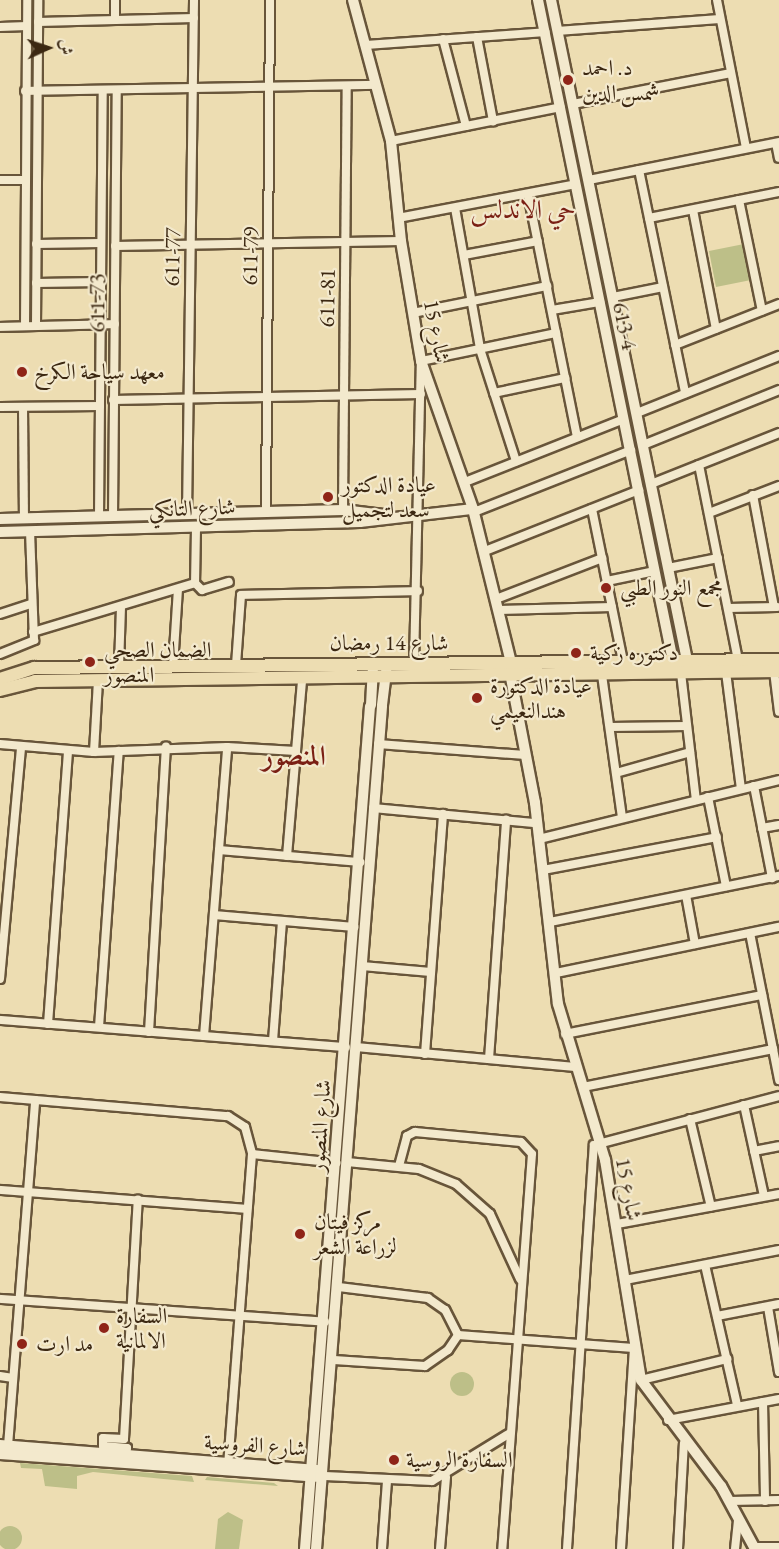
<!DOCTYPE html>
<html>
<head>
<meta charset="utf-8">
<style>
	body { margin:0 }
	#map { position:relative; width:779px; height:1549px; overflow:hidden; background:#edddb2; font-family:"EB Garamond",Amiri,serif }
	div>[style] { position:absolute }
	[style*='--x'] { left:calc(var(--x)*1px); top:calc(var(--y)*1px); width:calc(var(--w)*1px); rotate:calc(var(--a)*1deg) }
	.green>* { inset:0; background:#bdbf88 }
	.round { border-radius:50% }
	.roads { filter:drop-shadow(2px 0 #68553a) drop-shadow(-2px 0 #68553a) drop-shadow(0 2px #68553a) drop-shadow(0 -2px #68553a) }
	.street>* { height:8px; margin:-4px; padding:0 4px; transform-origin:4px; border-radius:4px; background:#f3e9cd }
	.secondary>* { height:10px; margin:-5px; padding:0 5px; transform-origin:5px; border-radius:5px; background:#f3e9cd }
	.primary>* { height:12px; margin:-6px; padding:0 6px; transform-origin:6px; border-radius:6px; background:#edddb2 }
	.dots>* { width:16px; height:16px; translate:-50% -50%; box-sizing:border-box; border:3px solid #f3e9cd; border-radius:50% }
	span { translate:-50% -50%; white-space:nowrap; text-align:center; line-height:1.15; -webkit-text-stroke:4.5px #f3e9cd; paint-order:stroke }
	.poi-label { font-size:22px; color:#3c2812 }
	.left { translate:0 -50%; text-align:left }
	.street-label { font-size:22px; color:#3c2812 }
	.quarter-label { font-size:26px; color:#7a1f14 }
	.district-label { font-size:28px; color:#7a1f14; font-weight:700 }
	.north { position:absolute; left:18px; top:18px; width:60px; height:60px; -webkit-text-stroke:4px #f3e9cd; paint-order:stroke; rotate:87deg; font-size:16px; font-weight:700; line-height:24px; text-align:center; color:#3c2812 }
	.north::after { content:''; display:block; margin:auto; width:21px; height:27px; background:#3c2812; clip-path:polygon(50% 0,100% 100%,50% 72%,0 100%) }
</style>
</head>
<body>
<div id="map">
	<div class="green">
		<div style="clip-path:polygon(543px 0,548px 0,607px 302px,605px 300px)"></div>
		<div style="clip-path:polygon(744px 244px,751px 280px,716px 287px,709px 251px)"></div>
		<div style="clip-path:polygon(611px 314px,647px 483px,642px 484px,608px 315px)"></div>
		<div style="clip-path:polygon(649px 492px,680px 647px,678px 647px,644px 493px)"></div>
		<div class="round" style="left:450px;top:1372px;width:24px;height:24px"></div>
		<div style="clip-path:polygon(20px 1463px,192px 1476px,194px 1482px,93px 1472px,77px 1476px,77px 1489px,45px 1486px,42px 1469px,21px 1468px)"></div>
		<div style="clip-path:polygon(207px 1477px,274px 1483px,278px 1486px,205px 1480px)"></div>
		<div style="clip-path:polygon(228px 1512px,243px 1520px,239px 1549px,215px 1549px,218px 1519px)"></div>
		<div class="round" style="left:-2px;top:1526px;width:24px;height:24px"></div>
	</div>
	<div class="roads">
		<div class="street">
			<div style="--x:115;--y:0;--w:20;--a:90"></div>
			<div style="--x:717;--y:0;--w:151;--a:78.9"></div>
			<div style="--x:38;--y:22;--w:156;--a:-1.5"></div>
			<div style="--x:0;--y:27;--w:27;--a:-2"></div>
			<div style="--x:557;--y:31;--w:163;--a:-4.2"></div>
			<div style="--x:477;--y:37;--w:86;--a:79.2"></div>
			<div style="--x:443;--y:39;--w:90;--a:75.2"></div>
			<div style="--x:366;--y:45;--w:180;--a:-4.1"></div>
			<div style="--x:25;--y:91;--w:351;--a:-1"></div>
			<div style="--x:573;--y:104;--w:161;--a:-11.1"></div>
			<div style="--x:391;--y:141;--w:173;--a:-11.3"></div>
			<div style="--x:776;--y:143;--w:15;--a:79"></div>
			<div style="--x:639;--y:170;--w:228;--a:78.3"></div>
			<div style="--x:0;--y:180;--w:26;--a:0"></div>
			<div style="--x:589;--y:180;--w:194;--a:-11.3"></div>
			<div style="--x:528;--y:194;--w:248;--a:78.6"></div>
			<div style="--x:739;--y:200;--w:113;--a:78.3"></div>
			<div style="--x:455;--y:208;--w:143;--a:79.9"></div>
			<div style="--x:480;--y:349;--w:118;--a:72.2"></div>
			<div style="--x:693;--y:210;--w:121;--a:79.1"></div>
			<div style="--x:398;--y:218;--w:181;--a:-10.8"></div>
			<div style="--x:649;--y:218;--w:133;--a:-11.3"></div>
			<div style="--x:36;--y:244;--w:65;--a:-0.9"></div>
			<div style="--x:115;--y:246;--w:286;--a:-1"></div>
			<div style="--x:464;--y:255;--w:75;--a:-10.7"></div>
			<div style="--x:36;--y:283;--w:65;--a:-0.9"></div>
			<div style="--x:613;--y:297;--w:51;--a:-11.3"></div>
			<div style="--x:552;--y:310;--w:49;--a:-9.5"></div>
			<div style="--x:413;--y:313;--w:137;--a:-11.4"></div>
			<div style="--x:25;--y:326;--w:326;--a:-89.6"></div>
			<div style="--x:36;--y:326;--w:326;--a:-89.6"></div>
			<div style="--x:0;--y:327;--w:115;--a:-1.5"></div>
			<div style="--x:675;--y:345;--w:112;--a:-21.5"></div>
			<div style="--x:494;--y:393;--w:73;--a:-11.9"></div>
			<div style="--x:113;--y:400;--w:308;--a:-1.1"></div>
			<div style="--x:0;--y:407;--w:100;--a:-0.6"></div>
			<div style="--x:23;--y:407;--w:111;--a:89.5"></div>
			<div style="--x:637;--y:413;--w:153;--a:-21.9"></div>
			<div style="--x:643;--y:445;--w:147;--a:-22"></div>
			<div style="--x:699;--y:465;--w:200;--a:78.7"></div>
			<div style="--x:465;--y:482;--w:171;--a:-21.6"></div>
			<div style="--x:651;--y:484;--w:138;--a:-21.7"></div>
			<div style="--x:753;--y:495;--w:114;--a:79.4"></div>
			<div style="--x:592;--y:509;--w:156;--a:78.5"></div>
			<div style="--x:343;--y:510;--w:424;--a:-89.5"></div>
			<div style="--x:474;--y:512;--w:169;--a:-21.5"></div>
			<div style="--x:266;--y:513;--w:513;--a:-89.55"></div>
			<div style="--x:709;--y:513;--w:75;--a:-21.1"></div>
			<div style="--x:187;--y:515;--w:515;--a:-89.22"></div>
			<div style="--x:99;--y:517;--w:427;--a:-89.5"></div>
			<div style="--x:113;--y:517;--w:427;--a:-89.5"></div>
			<div style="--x:196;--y:528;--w:55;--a:91"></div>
			<div style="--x:195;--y:583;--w:10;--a:45"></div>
			<div style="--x:202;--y:590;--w:28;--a:-17"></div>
			<div style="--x:485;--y:551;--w:166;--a:-21.6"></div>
			<div style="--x:668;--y:568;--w:51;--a:-11.3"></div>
			<div style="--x:607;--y:581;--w:49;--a:-11.8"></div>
			<div style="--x:496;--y:599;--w:114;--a:-21.1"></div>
			<div style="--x:728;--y:608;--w:49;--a:-1.2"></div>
			<div style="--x:499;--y:610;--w:113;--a:-1.5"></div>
			<div style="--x:0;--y:614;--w:33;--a:-18"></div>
			<div style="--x:33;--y:632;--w:169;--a:-16.8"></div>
			<div style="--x:0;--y:654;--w:37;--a:-22"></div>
			<div style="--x:34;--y:640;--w:108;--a:-92.1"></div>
			<div style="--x:414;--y:664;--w:303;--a:-88.7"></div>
			<div style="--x:421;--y:361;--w:138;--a:-11.7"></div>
			<div style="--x:236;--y:665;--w:70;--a:-85.9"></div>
			<div style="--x:241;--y:595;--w:177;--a:-1.3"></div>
			<div style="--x:173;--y:666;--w:77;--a:-86.3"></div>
			<div style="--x:119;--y:667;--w:60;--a:-88.1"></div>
			<div style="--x:774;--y:671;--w:41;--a:83"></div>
			<div style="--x:726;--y:672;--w:118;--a:82.7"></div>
			<div style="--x:681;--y:673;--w:128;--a:83.3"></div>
			<div style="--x:602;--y:675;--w:144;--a:82"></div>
			<div style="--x:610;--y:727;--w:77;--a:-0.7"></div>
			<div style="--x:0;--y:744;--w:94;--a:4.9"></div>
			<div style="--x:94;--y:752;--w:133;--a:-2.2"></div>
			<div style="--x:227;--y:747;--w:69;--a:3.3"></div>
			<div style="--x:378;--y:744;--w:148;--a:4.3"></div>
			<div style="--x:94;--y:752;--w:72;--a:-86.8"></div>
			<div style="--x:616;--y:773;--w:77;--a:-15.8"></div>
			<div style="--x:754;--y:786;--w:94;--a:78.9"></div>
			<div style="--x:708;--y:797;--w:91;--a:78.6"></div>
			<div style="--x:373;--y:808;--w:164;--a:5.3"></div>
			<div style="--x:762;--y:828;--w:17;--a:-10"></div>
			<div style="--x:539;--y:839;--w:247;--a:-13.8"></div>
			<div style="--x:219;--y:850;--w:142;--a:4.9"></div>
			<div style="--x:287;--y:856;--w:176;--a:-85.1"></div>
			<div style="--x:543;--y:870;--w:177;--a:-10.7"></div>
			<div style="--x:686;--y:895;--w:50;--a:79.6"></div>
			<div style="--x:214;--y:915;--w:141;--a:4.9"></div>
			<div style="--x:550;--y:922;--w:234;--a:-11.4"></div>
			<div style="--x:750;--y:933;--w:150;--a:78.8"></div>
			<div style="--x:362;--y:966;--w:69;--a:5"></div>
			<div style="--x:556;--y:973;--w:228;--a:-11.7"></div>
			<div style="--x:0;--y:979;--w:234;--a:-84.8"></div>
			<div style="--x:0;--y:1020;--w:347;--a:4.5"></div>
			<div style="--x:48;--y:1024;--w:274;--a:-85.8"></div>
			<div style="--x:99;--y:1027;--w:277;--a:-85.9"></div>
			<div style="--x:149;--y:1032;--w:286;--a:-86.6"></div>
			<div style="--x:565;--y:1034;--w:201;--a:-11.2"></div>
			<div style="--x:204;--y:1036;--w:290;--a:-85.4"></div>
			<div style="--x:273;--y:1041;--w:120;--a:-85.7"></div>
			<div style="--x:356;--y:1047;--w:220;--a:5.2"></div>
			<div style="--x:425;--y:1054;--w:241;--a:-85.7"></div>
			<div style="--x:489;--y:1059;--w:240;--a:-85.9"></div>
			<div style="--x:583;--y:1087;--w:194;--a:-11.3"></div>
			<div style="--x:0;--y:1097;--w:229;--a:4.8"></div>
			<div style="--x:228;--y:1116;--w:20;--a:33"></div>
			<div style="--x:245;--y:1127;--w:28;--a:75"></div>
			<div style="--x:252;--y:1154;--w:310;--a:94.4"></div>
			<div style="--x:744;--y:1105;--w:93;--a:77.6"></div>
			<div style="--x:690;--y:1119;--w:90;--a:76.6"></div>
			<div style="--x:754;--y:1151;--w:25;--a:-11"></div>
			<div style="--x:252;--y:1154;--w:85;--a:6"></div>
			<div style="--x:347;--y:1162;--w:72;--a:5.6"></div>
			<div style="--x:419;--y:1169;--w:40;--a:22"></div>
			<div style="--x:456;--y:1184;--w:45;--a:41.4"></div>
			<div style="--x:490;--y:1214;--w:72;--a:65.2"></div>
			<div style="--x:399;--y:1166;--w:31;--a:-75"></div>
			<div style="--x:407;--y:1136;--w:9;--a:-27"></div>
			<div style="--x:415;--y:1132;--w:106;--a:5.4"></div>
			<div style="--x:521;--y:1142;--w:16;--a:47"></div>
			<div style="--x:532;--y:1154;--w:396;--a:94.3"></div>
			<div style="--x:0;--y:1190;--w:248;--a:4.4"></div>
			<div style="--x:617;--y:1224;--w:165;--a:-10.5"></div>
			<div style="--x:705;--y:1265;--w:144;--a:77.1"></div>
			<div style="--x:625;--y:1280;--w:157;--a:-11"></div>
			<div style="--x:0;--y:1299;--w:326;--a:4"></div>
			<div style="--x:768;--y:1307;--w:66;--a:80.4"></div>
			<div style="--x:717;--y:1316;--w:63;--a:-11"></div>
			<div style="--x:458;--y:1335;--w:176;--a:4.2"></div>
			<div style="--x:634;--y:1348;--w:201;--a:93.7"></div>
			<div style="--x:334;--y:1360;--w:91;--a:3.8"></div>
			<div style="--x:425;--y:1366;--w:28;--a:-35"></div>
			<div style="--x:448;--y:1350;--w:18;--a:-56"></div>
			<div style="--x:458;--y:1335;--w:28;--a:-117"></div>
			<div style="--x:445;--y:1310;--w:21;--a:-145"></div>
			<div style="--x:428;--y:1298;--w:90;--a:-173"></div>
			<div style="--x:0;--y:1376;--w:13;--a:9"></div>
			<div style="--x:641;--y:1380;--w:89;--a:-13.7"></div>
			<div style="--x:763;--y:1402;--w:99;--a:88.8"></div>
			<div style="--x:668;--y:1420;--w:113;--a:-10.7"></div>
			<div style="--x:8;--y:1446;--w:347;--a:-85.5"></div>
			<div style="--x:126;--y:1454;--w:6;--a:-81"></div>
			<div style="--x:127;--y:1448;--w:24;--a:-175"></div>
			<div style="--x:103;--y:1446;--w:8;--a:-90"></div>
			<div style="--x:103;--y:1438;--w:21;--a:3"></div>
			<div style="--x:124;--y:1439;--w:240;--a:-86.7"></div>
			<div style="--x:325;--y:1476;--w:107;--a:2.7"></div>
			<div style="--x:432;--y:1481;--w:92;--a:-31.6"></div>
			<div style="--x:730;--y:1501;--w:49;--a:-1.2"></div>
			<div style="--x:754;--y:1547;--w:25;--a:0"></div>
			<div style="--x:382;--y:1549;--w:68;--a:-85.8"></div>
			<div style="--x:440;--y:1549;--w:72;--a:-85.2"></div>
			<div style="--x:567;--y:1549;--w:405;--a:-86.2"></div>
			<div style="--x:594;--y:1145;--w:191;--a:-14.8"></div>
			<div style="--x:678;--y:1549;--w:106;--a:-86.8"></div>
			<div style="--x:735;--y:1549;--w:31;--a:-84"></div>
		</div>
		<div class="secondary">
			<div style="--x:353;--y:0;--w:146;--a:74.9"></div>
			<div style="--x:391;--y:141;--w:100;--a:84.3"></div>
			<div style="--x:401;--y:241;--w:122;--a:80.5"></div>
			<div style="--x:421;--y:361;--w:157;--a:70.6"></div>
			<div style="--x:473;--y:509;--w:159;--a:76.1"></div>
			<div style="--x:538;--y:0;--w:675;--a:78.46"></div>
			<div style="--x:551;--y:0;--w:674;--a:78.36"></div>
			<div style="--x:0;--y:519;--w:343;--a:-1.5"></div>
			<div style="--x:343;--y:510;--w:41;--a:7"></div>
			<div style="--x:0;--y:532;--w:360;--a:-1.6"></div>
			<div style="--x:360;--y:522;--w:114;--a:-6.6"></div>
			<div style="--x:511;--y:678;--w:127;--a:79.1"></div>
			<div style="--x:535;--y:803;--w:202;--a:83.5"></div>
			<div style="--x:558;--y:1004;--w:163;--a:73.2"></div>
			<div style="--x:605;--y:1160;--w:223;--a:80.7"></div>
			<div style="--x:641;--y:1380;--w:133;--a:53"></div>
			<div style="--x:721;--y:1486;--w:72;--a:61.6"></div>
			<div style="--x:371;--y:705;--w:37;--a:-87"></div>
			<div style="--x:382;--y:705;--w:35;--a:-83"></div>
			<div style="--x:0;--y:1445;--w:318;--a:4.5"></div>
			<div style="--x:0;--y:1454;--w:321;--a:4.1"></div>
			<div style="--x:305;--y:1549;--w:845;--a:-85.59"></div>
			<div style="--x:316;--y:1549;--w:845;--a:-85.52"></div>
		</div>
		<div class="primary">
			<div style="--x:0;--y:679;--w:36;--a:-18"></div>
			<div style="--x:34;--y:668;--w:745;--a:-0.62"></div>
			<div style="--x:0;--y:690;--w:36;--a:-14"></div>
			<div style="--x:35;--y:681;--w:744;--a:-0.77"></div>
		</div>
	</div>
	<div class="dots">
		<div style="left:568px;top:80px;background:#8f2418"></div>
		<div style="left:22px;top:372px;background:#8f2418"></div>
		<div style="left:328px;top:497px;background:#8f2418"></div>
		<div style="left:606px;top:588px;background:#8f2418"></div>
		<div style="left:576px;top:653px;background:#8f2418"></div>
		<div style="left:90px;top:662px;background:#8f2418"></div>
		<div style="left:477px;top:698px;background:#8f2418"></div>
		<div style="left:300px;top:1234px;background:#8f2418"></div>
		<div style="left:104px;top:1328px;background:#8f2418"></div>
		<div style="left:22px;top:1344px;background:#8f2418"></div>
		<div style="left:394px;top:1460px;background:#8f2418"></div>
	</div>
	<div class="poi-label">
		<span class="left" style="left:582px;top:80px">د. احمد<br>شمس الدين</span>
		<span class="left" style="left:34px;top:372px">معهد سياحة الكرخ</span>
		<span class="left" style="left:342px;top:497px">عيادة الدكتور<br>سعد لتجميل</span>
		<span class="left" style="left:620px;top:588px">مجمع النور الطبي</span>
		<span class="left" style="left:104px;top:662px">الضمان الصحي<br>المنصور</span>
		<span class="left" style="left:590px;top:653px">دكتوره زكية</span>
		<span class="left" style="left:490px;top:698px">عيادة الدكتورة<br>هندالنعيمي</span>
		<span class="left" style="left:314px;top:1234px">مركز فيتان<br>لزراعة الشعر</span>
		<span class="left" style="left:116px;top:1328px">السفارة<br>الالمانية</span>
		<span class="left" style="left:36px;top:1344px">مد ارت</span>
		<span class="left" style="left:406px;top:1460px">السفارة الروسية</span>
	</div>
	<div class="street-label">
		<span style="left:250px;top:256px;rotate:-89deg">611-79</span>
		<span style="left:172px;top:257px;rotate:-89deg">611-77</span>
		<span style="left:327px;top:298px;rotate:-89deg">611-81</span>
		<span style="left:97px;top:303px;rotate:-90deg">611-73</span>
		<span style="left:625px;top:326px;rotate:78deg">613-4</span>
		<span style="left:437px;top:331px;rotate:79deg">شارع 15</span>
		<span style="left:192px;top:508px;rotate:-2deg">شارع التانكي</span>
		<span style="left:389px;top:643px">شارع 14 رمضان</span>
		<span style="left:320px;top:1126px;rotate:-86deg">شارع المنصور</span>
		<span style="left:629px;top:1189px;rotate:79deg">شارع 15</span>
		<span style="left:255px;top:1445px;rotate:4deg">شارع الفروسية</span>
	</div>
	<div class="quarter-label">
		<span style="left:523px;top:210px">حي الاندلس</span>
	</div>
	<div class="district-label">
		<span style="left:294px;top:755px">المنصور</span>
	</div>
	<div class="north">ش</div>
</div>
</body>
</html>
